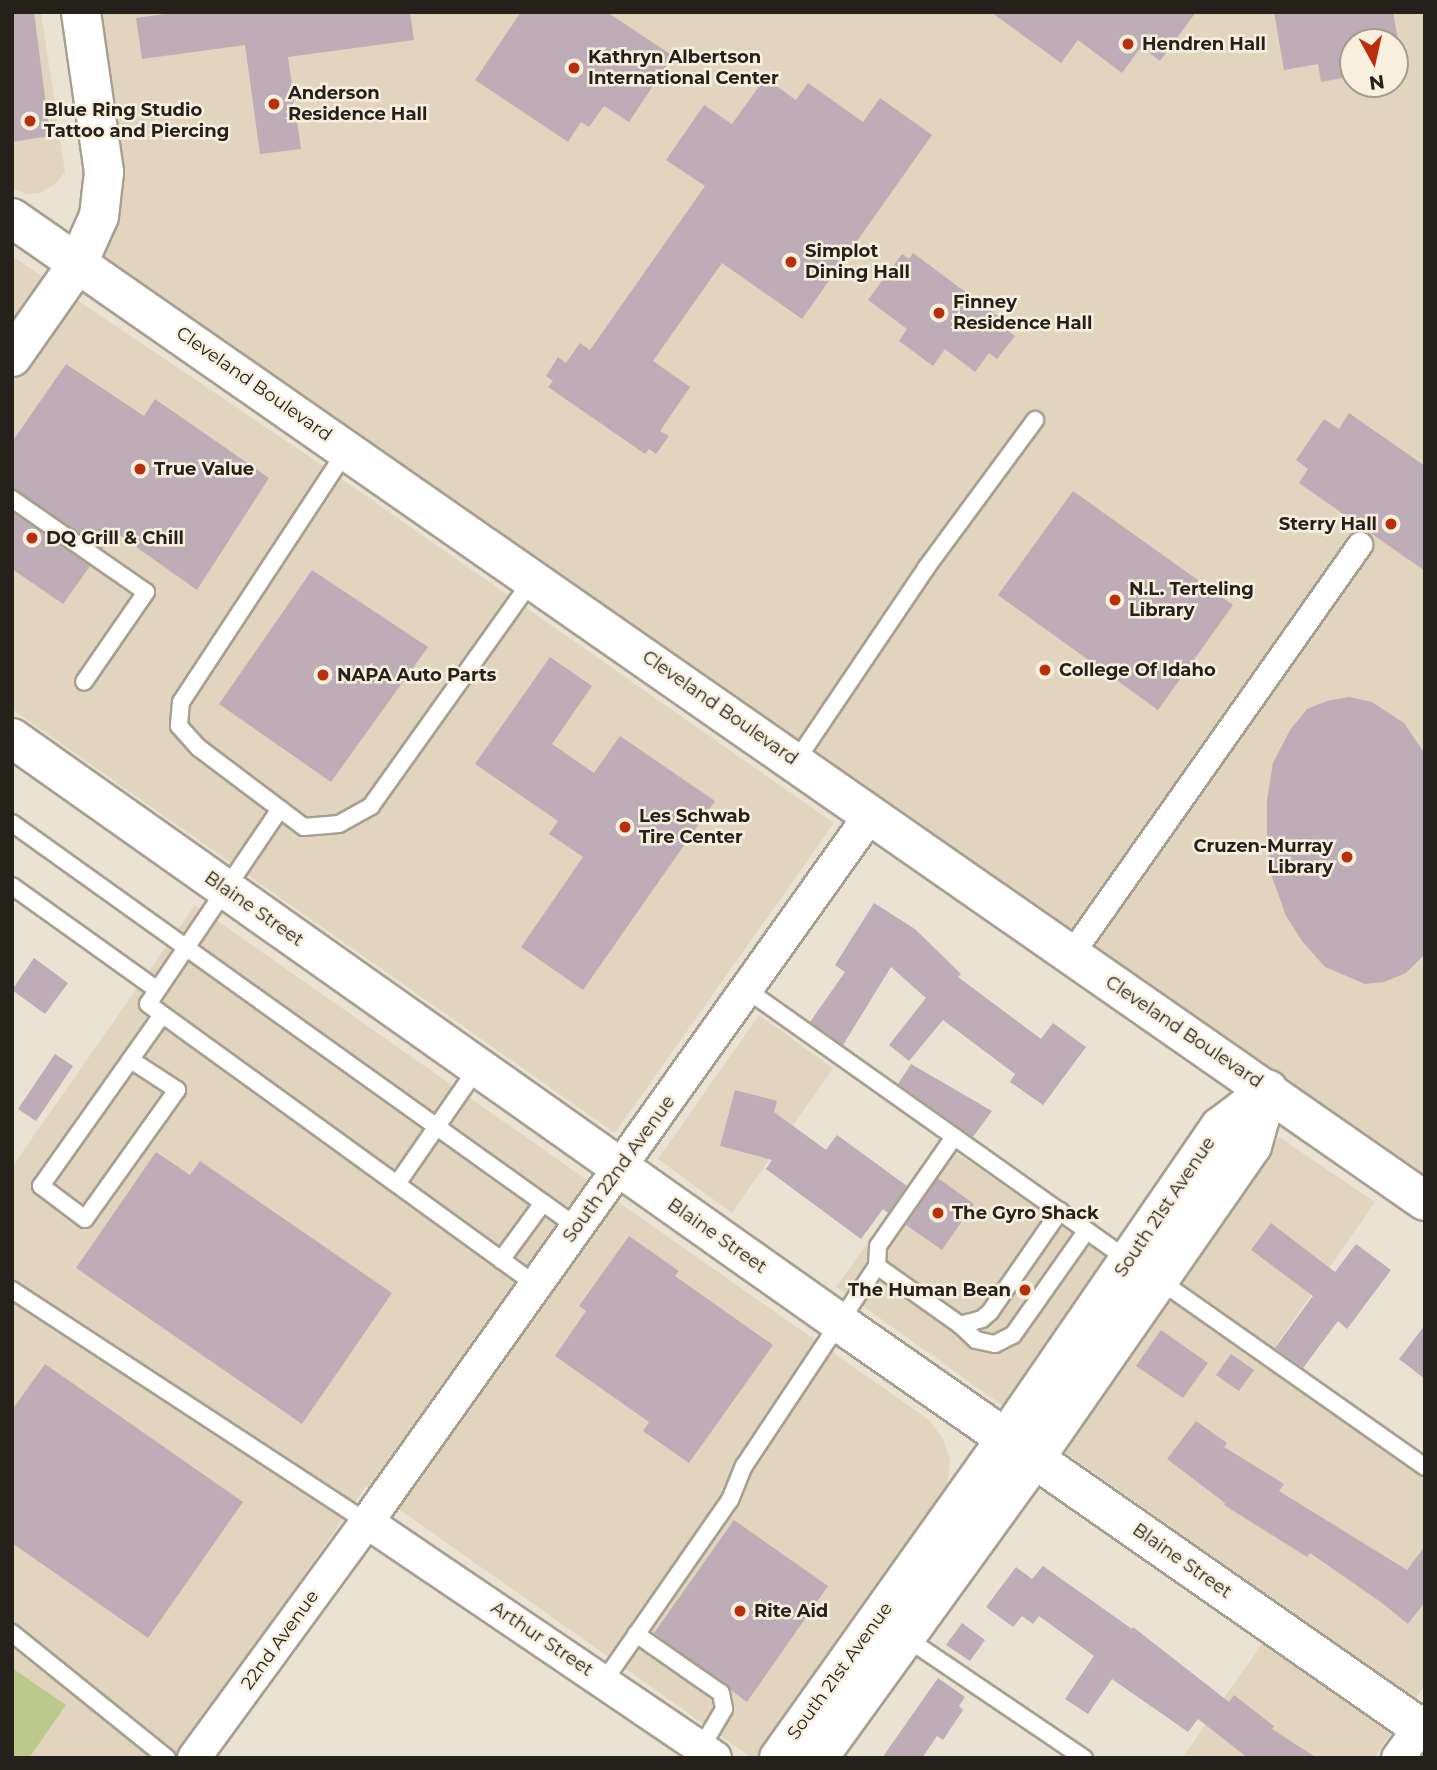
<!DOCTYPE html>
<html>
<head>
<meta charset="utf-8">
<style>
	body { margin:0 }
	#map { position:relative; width:1437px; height:1770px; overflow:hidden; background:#eae2d2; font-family:Montserrat,sans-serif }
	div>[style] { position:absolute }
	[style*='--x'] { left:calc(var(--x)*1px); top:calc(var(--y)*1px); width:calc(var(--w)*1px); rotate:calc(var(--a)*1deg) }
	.built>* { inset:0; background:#e2d5c0 }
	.green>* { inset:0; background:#bcc88c }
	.building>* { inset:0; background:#beadb6 }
	.roads { filter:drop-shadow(2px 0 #a79f90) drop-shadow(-2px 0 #a79f90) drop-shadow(0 2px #a79f90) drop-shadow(0 -2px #a79f90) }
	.service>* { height:16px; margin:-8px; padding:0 8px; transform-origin:8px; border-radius:8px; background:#fff }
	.pedestrian>* { height:24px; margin:-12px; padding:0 12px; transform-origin:12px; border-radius:12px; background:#fff }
	.minor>* { height:32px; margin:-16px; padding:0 16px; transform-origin:16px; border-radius:16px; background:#fff }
	.secondary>* { height:38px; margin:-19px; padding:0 19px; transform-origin:19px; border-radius:19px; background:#fff }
	.primary>* { height:38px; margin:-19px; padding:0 19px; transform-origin:19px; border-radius:19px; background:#fff }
	.dots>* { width:19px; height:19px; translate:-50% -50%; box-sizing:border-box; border:4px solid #f8efdf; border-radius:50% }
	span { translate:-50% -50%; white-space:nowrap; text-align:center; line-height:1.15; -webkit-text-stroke:5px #f8efdf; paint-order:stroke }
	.poi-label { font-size:18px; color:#24211b; font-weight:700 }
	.left { translate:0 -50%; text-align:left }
	.right { translate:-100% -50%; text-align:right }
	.street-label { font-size:18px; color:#24211b }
	.frame { position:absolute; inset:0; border:14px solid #24211b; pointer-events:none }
	.north { position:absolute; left:1339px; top:28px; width:70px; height:70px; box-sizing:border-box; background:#f8efdf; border:2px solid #a39d91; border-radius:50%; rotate:172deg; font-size:19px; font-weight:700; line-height:28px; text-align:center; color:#24211b }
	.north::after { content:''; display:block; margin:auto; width:24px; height:32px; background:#b92f0b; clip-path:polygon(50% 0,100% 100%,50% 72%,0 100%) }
</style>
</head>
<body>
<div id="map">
	<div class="built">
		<div style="clip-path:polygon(12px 12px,41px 12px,65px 172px,55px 184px,40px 193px,26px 194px,12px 188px)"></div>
		<div style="clip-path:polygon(evenodd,81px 12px,1425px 12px,1425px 1201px,78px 263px,99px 216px,81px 12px,1353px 42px,1395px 42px,1395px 84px,1353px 84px,1353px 42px)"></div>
		<div style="clip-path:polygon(12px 256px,319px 463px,834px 823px,615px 1133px,12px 709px)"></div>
		<div style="clip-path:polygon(195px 905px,929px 1420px,943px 1439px,950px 1460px,948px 1482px,941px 1501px,759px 1758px,752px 1758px,366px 1486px,177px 1758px,12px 1758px,12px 1167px)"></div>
		<div style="clip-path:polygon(759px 1015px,833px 1068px,732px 1213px,658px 1159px)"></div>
		<div style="clip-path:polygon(1279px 1137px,1375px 1202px,1272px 1351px,1425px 1458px,1425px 1685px,1374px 1758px,1182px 1758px,1287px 1608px,1059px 1448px)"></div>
		<div style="clip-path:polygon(940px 1142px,1111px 1258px,1006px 1408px,836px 1287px)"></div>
	</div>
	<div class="green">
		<div style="clip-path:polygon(12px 1668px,66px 1705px,29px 1758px,12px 1758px)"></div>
	</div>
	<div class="building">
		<div style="clip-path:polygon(12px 12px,34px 12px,50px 136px,12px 142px)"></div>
		<div style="clip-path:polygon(179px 12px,410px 12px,414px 40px,288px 57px,301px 149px,260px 154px,245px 45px,142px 59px,136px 18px)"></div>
		<div style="clip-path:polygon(521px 12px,607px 12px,673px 56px,629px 122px,604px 106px,589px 127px,581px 122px,568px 142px,475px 80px)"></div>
		<div style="clip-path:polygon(991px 12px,1196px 12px,1160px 61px,1141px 47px,1122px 73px,1078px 40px,1061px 63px)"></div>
		<div style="clip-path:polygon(1274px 12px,1393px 12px,1400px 51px,1395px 52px,1395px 42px,1353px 42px,1353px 76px,1321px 82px,1318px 64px,1284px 70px)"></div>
		<div style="clip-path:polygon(765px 78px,796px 100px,808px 83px,863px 122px,880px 98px,932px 135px,802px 319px,722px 263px,653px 361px,690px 387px,660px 431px,669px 436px,656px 454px,649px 449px,645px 454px,548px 387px,553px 381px,546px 376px,558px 357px,566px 363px,580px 343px,590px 350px,705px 186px,666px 160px,704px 105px,732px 124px)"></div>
		<div style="clip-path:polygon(913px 253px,1010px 325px,1007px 330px,1015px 336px,997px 359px,989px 353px,975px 372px,945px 349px,933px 366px,899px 341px,907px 329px,868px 300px,902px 254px,909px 259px)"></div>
		<div style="clip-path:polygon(66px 364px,144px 416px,155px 399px,269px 478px,197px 590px,115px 532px,102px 549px,12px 489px,12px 442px)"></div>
		<div style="clip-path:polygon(1349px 413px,1425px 466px,1425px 571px,1299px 483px,1308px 469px,1296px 460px,1324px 419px,1339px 429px)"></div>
		<div style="clip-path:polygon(1073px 491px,1233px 605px,1158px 710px,998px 595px)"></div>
		<div style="clip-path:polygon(12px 512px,90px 566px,63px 604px,12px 569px)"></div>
		<div style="clip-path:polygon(312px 570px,428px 647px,331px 782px,219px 704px)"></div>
		<div style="clip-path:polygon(550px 657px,592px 686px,552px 744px,594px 773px,620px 736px,715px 801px,583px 990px,521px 947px,583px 857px,549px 834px,558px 821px,475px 764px)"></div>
		<div style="clip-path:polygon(1349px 697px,1372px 702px,1404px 723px,1425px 754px,1425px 954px,1406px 973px,1384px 982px,1365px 984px,1325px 967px,1302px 941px,1286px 916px,1271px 874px,1267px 839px,1267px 800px,1273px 763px,1290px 730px,1307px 709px,1327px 701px)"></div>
		<div style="clip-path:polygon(874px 903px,915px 929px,961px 974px,958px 977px,1041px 1039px,1053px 1023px,1086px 1047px,1043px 1105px,1010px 1082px,1015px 1074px,943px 1020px,909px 1061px,889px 1045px,926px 998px,891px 967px,843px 1045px,810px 1022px,845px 972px,835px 965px)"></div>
		<div style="clip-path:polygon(34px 958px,68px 983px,45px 1014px,12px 990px)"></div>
		<div style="clip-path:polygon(55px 1054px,73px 1066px,36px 1121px,18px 1109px)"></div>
		<div style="clip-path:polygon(911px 1064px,992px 1111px,973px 1137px,898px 1084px)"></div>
		<div style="clip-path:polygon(735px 1090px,777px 1101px,774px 1112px,826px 1150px,837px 1135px,907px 1186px,888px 1213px,883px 1209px,861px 1239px,766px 1169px,772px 1160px,720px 1146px)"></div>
		<div style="clip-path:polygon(156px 1152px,190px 1175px,200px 1161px,392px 1293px,302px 1424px,76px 1268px)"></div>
		<div style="clip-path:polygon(938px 1178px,974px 1204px,942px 1250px,906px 1225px)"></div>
		<div style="clip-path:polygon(1271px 1223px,1335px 1272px,1356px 1244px,1391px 1270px,1347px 1329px,1338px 1321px,1303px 1368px,1275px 1348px,1313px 1296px,1251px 1250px)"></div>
		<div style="clip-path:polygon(629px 1236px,679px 1271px,675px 1276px,773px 1345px,689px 1463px,643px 1431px,649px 1422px,555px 1356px,586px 1311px,579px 1306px)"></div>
		<div style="clip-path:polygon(1425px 1325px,1425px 1379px,1399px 1359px)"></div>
		<div style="clip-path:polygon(1161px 1330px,1208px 1363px,1183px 1398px,1136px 1366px)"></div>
		<div style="clip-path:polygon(1231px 1354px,1254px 1370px,1239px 1391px,1216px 1375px)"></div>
		<div style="clip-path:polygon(45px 1364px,243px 1502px,148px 1638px,12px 1543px,12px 1410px)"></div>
		<div style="clip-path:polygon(1196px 1421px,1227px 1443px,1224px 1447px,1284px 1484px,1279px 1491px,1407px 1570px,1425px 1546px,1425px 1602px,1408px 1624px,1382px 1603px,1310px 1553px,1307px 1557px,1224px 1505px,1225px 1503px,1167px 1459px)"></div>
		<div style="clip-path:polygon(734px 1520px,828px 1586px,747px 1702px,654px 1633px)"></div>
		<div style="clip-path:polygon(1043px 1566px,1132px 1629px,1133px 1627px,1229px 1702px,1234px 1695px,1274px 1726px,1272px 1729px,1317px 1758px,1248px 1758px,1198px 1719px,1188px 1732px,1112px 1679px,1088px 1714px,1065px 1699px,1094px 1656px,1039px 1616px,1033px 1624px,1022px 1616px,1013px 1627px,986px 1607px,1016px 1567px,1032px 1579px)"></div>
		<div style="clip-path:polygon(962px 1623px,985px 1640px,970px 1661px,946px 1645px)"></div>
		<div style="clip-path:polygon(938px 1678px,965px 1697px,959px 1706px,963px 1710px,943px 1740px,937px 1736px,922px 1758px,882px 1758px)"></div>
	</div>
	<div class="roads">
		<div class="service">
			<div style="--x:346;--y:451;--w:300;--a:123.3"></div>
			<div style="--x:181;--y:702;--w:24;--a:95"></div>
			<div style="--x:179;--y:726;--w:30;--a:48"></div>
			<div style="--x:199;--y:748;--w:131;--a:37"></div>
			<div style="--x:304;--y:827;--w:35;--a:-5"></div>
			<div style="--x:339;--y:824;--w:37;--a:-29"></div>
			<div style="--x:371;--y:806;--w:277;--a:-54.5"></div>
			<div style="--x:12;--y:499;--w:163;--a:34.8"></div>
			<div style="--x:146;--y:592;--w:109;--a:124.6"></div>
			<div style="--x:796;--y:761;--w:233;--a:-56"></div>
			<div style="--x:926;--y:568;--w:184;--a:-53.6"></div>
			<div style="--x:280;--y:809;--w:235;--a:124.1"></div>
			<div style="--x:148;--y:1004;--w:479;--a:35.9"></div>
			<div style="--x:12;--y:823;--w:695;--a:35.57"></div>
			<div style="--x:12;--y:886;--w:178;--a:35.6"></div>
			<div style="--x:747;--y:990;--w:468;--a:35.3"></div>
			<div style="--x:131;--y:1060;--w:55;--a:33.1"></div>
			<div style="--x:177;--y:1090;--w:158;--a:125.5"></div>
			<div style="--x:85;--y:1219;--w:55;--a:-143.1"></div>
			<div style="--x:41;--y:1186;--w:209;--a:-54.7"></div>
			<div style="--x:397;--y:1184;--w:142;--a:-55.3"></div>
			<div style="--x:501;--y:1260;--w:71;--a:-53.6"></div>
			<div style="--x:877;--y:1266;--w:20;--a:-87"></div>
			<div style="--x:878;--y:1246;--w:133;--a:-55.1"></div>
			<div style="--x:1159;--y:1280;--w:325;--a:35.1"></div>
			<div style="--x:12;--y:1290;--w:424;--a:33.2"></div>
			<div style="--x:960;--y:1325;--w:23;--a:-15"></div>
			<div style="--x:982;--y:1319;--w:11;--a:-41"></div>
			<div style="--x:990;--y:1312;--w:123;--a:-55.3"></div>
			<div style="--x:12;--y:1633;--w:199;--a:38.9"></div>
			<div style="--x:636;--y:1634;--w:103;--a:34.8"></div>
			<div style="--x:721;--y:1693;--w:16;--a:79"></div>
			<div style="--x:724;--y:1709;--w:45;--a:120.5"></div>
			<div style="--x:905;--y:1637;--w:216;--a:34.1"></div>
			<div style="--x:604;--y:1681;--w:221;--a:-55.2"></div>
			<div style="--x:730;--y:1500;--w:37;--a:-68"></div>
			<div style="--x:744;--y:1466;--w:240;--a:-56.4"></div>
			<div style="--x:877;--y:1266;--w:102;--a:35.4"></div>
			<div style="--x:960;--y:1325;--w:22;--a:43"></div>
			<div style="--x:976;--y:1340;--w:19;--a:12"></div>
			<div style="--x:995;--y:1344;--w:20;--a:-27"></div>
			<div style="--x:1013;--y:1335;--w:128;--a:-54.8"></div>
		</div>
		<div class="pedestrian">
			<div style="--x:1071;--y:955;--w:502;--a:-54.82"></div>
		</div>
		<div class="minor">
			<div style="--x:367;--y:1522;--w:420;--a:34.1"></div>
			<div style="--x:194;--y:1758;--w:293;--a:-53.8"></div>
			<div style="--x:367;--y:1522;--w:869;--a:-54.55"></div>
			<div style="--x:1398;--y:1758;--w:46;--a:-53.9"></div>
		</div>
		<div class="secondary">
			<div style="--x:12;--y:357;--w:115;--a:-54.9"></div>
			<div style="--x:78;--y:263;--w:51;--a:-65.9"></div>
			<div style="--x:99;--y:216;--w:44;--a:-83.5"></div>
			<div style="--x:104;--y:172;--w:162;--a:-98.2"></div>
			<div style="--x:779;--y:1758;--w:392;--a:-54.6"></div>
			<div style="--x:1006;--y:1438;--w:378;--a:-55.5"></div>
			<div style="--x:1220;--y:1127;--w:61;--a:-37.6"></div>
			<div style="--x:818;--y:1758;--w:370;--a:-54.1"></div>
			<div style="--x:1035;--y:1458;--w:380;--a:-55.2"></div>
			<div style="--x:1252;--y:1146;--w:58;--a:-74.1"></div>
		</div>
		<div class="primary">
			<div style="--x:12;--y:218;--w:1721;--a:34.83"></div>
			<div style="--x:12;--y:738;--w:1014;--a:35.24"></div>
			<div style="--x:840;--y:1323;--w:713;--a:34.89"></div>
		</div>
	</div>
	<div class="dots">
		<div style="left:1128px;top:44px;background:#b92f0b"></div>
		<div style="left:574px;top:68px;background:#b92f0b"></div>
		<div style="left:274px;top:104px;background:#b92f0b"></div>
		<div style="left:30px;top:121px;background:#b92f0b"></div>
		<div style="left:791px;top:262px;background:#b92f0b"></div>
		<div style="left:939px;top:313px;background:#b92f0b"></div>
		<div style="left:140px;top:469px;background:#b92f0b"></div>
		<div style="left:1391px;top:524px;background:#b92f0b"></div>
		<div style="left:32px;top:538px;background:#b92f0b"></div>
		<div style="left:1115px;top:600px;background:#b92f0b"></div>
		<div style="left:1045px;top:670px;background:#b92f0b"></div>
		<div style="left:323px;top:675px;background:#b92f0b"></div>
		<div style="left:625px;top:827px;background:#b92f0b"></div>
		<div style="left:1347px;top:857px;background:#b92f0b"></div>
		<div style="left:938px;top:1213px;background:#b92f0b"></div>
		<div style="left:1025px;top:1290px;background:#b92f0b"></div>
		<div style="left:740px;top:1611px;background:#b92f0b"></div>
	</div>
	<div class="poi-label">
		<span class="left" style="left:1142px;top:44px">Hendren Hall</span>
		<span class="left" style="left:588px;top:68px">Kathryn Albertson<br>International Center</span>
		<span class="left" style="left:288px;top:104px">Anderson<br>Residence Hall</span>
		<span class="left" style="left:44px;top:121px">Blue Ring Studio<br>Tattoo and Piercing</span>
		<span class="left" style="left:805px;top:262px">Simplot<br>Dining Hall</span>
		<span class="left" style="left:953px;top:313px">Finney<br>Residence Hall</span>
		<span class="left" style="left:154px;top:469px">True Value</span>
		<span class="right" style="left:1377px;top:524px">Sterry Hall</span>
		<span class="left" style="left:46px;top:538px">DQ Grill &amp; Chill</span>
		<span class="left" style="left:1129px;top:600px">N.L. Terteling<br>Library</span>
		<span class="left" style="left:1059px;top:670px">College Of Idaho</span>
		<span class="left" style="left:337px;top:675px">NAPA Auto Parts</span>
		<span class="left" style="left:639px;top:827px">Les Schwab<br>Tire Center</span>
		<span class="right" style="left:1333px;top:857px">Cruzen-Murray<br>Library</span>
		<span class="left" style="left:952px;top:1213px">The Gyro Shack</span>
		<span class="right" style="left:1011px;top:1290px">The Human Bean</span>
		<span class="left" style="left:754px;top:1611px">Rite Aid</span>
	</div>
	<div class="street-label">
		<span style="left:254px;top:384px;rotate:35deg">Cleveland Boulevard</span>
		<span style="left:720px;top:708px;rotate:35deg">Cleveland Boulevard</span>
		<span style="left:254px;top:909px;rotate:35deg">Blaine Street</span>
		<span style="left:1184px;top:1032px;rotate:34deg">Cleveland Boulevard</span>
		<span style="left:619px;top:1169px;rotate:-54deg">South 22nd Avenue</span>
		<span style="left:1165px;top:1207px;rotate:-56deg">South 21st Avenue</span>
		<span style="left:717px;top:1236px;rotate:35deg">Blaine Street</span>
		<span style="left:1182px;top:1561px;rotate:35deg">Blaine Street</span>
		<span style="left:542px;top:1639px;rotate:34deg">Arthur Street</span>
		<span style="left:280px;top:1640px;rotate:-54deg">22nd Avenue</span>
		<span style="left:840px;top:1671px;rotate:-54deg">South 21st Avenue</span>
	</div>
	<div class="frame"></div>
	<div class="north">N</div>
</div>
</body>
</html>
